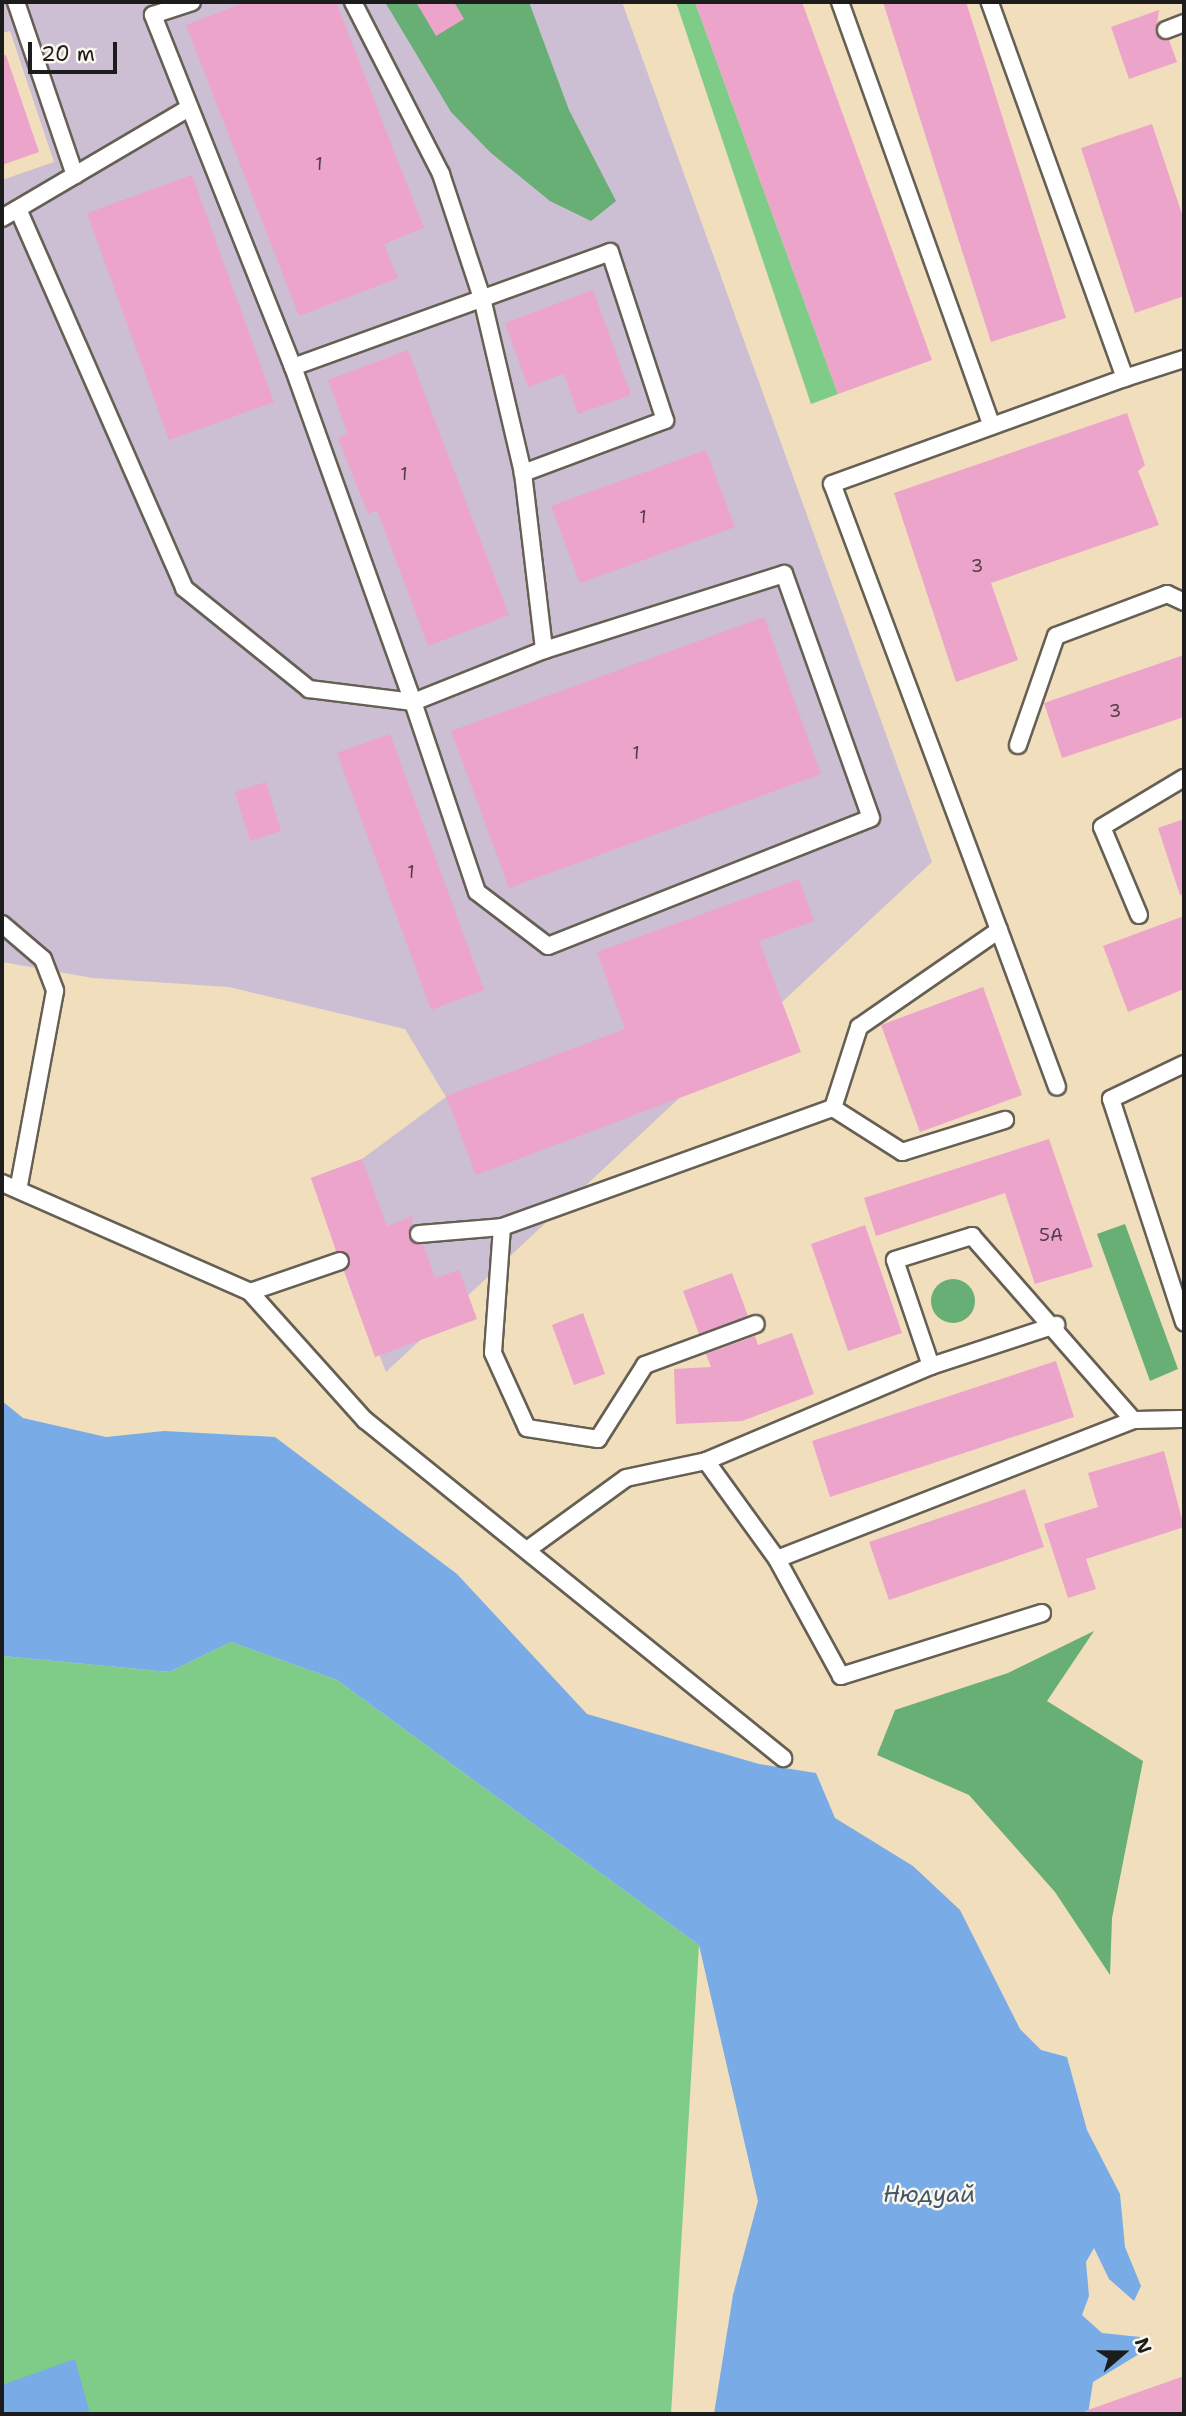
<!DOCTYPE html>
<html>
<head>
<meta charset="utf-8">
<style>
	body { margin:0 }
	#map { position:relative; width:1186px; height:2416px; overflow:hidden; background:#f0debd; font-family:"Shantell Sans",sans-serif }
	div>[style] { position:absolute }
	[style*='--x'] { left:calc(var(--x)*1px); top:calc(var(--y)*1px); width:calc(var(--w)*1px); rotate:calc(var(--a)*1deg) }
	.industrial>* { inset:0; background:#ccbed3 }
	.green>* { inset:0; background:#7fcb88 }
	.forest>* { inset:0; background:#67af74 }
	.round { border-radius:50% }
	.water>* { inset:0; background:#79ace6 }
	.building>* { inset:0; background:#eda4ca }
	.roads { filter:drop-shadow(2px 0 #666054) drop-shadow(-2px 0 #666054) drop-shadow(0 2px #666054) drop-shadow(0 -2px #666054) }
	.lane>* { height:16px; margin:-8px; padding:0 8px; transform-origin:8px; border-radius:8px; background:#fff }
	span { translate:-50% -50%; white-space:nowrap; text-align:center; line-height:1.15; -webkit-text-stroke:5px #fbf7ec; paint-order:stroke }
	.number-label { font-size:18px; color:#503e48 }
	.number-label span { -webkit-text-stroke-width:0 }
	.water-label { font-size:23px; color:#41566d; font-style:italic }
	.frame { position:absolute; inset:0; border:4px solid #1c1c1c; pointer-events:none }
	.north { position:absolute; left:1088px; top:2318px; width:70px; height:70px; -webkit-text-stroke:5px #fbf7ec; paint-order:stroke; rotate:70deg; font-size:19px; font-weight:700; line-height:28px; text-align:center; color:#1c1c1c }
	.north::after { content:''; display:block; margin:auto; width:24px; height:32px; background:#1c1c1c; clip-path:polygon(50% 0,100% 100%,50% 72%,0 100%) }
	.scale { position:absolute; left:28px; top:42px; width:89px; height:32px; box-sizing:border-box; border:4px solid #1c1c1c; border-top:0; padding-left:9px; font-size:21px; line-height:24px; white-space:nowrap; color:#1c1c1c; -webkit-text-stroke:5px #fbf7ec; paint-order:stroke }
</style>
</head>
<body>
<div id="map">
	<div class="industrial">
		<div style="clip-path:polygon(2px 2px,622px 2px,932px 862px,386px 1372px,311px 1178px,362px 1159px,446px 1097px,405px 1029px,229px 987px,93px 978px,2px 962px,2px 180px,54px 162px,10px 31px,2px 33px)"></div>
	</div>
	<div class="green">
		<div style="clip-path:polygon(676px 2px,695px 2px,838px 394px,811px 404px)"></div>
		<div style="clip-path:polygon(231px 1642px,337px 1680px,699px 1945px,671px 2414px,2px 2414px,2px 1656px,169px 1672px)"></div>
	</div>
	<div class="forest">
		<div style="clip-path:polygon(385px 2px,529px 2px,569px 110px,616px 201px,591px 221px,550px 201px,491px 153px,451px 112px)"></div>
		<div style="clip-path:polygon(1125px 1224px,1178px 1369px,1150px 1381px,1097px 1234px)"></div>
		<div class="round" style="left:931px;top:1279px;width:44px;height:44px"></div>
		<div style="clip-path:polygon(1094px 1631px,1047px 1701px,1143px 1761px,1112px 1918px,1110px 1975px,1055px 1892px,969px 1795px,877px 1755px,895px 1710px,1008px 1673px)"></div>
	</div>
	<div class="water">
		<div style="clip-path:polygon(2px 1401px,23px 1418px,106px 1437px,164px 1431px,275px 1437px,457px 1574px,587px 1714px,759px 1764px,816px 1773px,835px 1818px,913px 1866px,960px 1910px,1020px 2029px,1041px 2050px,1067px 2057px,1087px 2130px,1120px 2194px,1125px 2247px,1141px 2286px,1134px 2301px,1109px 2279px,1094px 2248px,1086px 2262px,1089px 2296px,1082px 2315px,1102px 2333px,1140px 2337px,1144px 2351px,1093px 2382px,1088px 2414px,714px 2414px,733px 2295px,758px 2201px,699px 1945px,337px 1680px,231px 1642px,169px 1672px,2px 1656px)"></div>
		<div style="clip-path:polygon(75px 2359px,90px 2414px,2px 2414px,2px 2385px)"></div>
	</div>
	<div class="building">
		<div style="clip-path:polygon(246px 2px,336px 2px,424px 228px,384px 244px,398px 278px,299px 316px,186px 25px)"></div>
		<div style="clip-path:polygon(416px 2px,454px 2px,464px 19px,436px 36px)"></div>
		<div style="clip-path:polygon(695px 2px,802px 2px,932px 360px,838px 394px)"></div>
		<div style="clip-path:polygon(883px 2px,966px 2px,1066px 318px,991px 342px)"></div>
		<div style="clip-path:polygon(1159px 10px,1156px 33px,1169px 40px,1177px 62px,1129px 79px,1111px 27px)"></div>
		<div style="clip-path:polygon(6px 55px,39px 152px,2px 165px,2px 56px)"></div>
		<div style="clip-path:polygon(1152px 124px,1184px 220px,1184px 296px,1135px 313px,1081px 148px)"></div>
		<div style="clip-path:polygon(192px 175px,274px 402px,169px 440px,87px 213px)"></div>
		<div style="clip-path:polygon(593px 290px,631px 395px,578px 414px,564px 374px,528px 387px,505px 323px)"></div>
		<div style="clip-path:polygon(408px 350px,509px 615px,428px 646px,377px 510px,368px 514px,338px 438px,348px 434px,328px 380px)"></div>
		<div style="clip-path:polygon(1127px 413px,1145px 465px,1138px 471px,1159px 525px,991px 583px,1018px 660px,956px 682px,894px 493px)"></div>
		<div style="clip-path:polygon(706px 450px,735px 527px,580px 583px,551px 506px)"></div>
		<div style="clip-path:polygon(764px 617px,821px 774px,509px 888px,451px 731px)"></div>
		<div style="clip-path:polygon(1184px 655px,1184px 717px,1062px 758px,1044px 703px)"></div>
		<div style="clip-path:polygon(390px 734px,484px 990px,431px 1010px,337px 753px)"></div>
		<div style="clip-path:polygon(266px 782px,281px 831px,250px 841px,235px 792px)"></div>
		<div style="clip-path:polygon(1184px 819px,1184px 894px,1180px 895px,1158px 828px)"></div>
		<div style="clip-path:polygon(799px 879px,814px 921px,759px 941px,801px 1052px,476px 1175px,446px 1096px,625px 1029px,597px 952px)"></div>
		<div style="clip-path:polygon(1184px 916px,1184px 989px,1128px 1012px,1103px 946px)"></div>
		<div style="clip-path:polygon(983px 987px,1022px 1095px,920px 1132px,881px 1025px)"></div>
		<div style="clip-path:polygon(1049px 1139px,1093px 1267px,1035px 1284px,1005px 1193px,876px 1236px,864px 1198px)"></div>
		<div style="clip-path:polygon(362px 1159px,387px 1226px,413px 1216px,410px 1239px,423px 1244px,435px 1278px,459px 1270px,477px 1319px,375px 1357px,344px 1271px,350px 1257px,336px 1251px,311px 1178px)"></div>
		<div style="clip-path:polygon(865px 1225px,902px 1333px,848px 1351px,811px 1244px)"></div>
		<div style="clip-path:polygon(732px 1273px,748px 1316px,699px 1334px,683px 1291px)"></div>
		<div style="clip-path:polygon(583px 1313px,605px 1374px,574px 1385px,552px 1325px)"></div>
		<div style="clip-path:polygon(792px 1333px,814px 1394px,742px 1421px,676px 1424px,674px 1369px,711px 1367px,706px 1354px,755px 1336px,758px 1345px)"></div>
		<div style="clip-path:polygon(1056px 1361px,1074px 1417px,830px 1497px,812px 1441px)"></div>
		<div style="clip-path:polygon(1164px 1451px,1184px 1527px,1086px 1559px,1096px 1589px,1068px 1598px,1044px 1524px,1098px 1507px,1088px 1473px)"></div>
		<div style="clip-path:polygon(1025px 1489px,1044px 1547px,889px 1600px,869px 1542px)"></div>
		<div style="clip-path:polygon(1184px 2376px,1184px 2414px,1086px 2414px,1085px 2411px)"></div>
	</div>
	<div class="roads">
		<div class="lane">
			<div style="--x:16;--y:2;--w:183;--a:71.2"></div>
			<div style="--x:353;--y:2;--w:193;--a:62.9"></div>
			<div style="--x:441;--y:174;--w:131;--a:71.7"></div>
			<div style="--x:482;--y:298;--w:180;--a:76.8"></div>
			<div style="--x:523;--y:473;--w:178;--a:83.2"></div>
			<div style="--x:840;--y:2;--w:450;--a:70.3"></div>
			<div style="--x:1166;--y:30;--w:19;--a:-21"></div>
			<div style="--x:18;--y:209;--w:414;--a:66.3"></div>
			<div style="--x:184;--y:588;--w:161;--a:38.9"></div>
			<div style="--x:309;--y:689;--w:105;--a:7.1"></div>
			<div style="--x:413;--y:702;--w:200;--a:71.4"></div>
			<div style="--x:477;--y:892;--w:89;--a:37.3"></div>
			<div style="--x:548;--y:946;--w:347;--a:-21.6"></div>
			<div style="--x:871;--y:818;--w:259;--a:-109.6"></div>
			<div style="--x:784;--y:574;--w:252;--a:162.4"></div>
			<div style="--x:544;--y:650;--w:141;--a:158.3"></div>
			<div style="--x:413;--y:702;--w:356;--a:-109.7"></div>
			<div style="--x:293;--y:367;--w:379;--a:-111.7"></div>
			<div style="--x:153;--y:15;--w:41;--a:-18.4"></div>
			<div style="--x:2;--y:218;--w:217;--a:-30.5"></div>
			<div style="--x:293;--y:367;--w:337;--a:-19.9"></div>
			<div style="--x:610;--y:252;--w:177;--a:71.9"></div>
			<div style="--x:665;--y:420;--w:152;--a:159.5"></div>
			<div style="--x:1125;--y:378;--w:62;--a:-17.9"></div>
			<div style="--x:1018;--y:745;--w:115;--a:-70.8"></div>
			<div style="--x:1056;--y:636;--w:119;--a:-20.7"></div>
			<div style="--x:1167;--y:594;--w:19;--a:25"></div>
			<div style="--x:1139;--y:915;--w:95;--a:-112.8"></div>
			<div style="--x:1102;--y:827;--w:96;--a:-30.9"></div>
			<div style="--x:2;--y:924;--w:54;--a:40.5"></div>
			<div style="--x:43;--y:959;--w:34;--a:69"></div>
			<div style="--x:55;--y:991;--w:202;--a:100.5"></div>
			<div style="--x:999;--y:930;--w:167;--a:69.7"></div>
			<div style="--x:1184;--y:1064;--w:81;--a:154.4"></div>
			<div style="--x:1111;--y:1099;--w:235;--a:71.9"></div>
			<div style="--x:833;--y:1108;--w:82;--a:32.5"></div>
			<div style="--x:902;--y:1152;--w:108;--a:-17.3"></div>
			<div style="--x:2;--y:1183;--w:271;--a:23.7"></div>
			<div style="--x:250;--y:1292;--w:95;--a:-19"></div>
			<div style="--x:502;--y:1227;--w:126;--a:94.1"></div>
			<div style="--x:493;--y:1353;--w:82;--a:65.6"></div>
			<div style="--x:527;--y:1428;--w:72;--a:8.8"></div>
			<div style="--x:598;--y:1439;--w:88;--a:-57.6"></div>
			<div style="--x:645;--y:1365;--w:118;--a:-20.3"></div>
			<div style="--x:419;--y:1234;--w:83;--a:-4.8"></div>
			<div style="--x:502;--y:1227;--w:352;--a:-19.8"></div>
			<div style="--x:833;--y:1108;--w:85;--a:-72.2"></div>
			<div style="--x:859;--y:1027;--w:170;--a:-34.7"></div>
			<div style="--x:999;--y:930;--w:476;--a:-110.5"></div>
			<div style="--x:832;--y:484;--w:312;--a:-19.9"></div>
			<div style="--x:1125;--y:378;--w:400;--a:-109.8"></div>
			<div style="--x:250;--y:1292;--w:172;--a:48.1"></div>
			<div style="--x:365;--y:1420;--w:538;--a:38.96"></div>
			<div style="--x:931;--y:1366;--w:112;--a:-108.8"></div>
			<div style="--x:895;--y:1260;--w:81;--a:-17.3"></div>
			<div style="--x:972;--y:1236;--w:244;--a:48.8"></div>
			<div style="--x:527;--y:1550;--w:122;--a:-36"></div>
			<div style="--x:626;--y:1478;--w:82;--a:-12"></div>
			<div style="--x:777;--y:1559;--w:121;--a:-125.9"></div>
			<div style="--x:706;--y:1461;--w:244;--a:-22.9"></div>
			<div style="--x:931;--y:1366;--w:132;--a:-18.2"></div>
			<div style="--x:1042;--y:1613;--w:211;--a:162.6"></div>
			<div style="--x:841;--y:1676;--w:133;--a:-118.7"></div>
			<div style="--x:777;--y:1559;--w:382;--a:-21.3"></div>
			<div style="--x:1133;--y:1420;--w:51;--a:-1.1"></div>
		</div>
	</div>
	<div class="number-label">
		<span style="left:319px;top:164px">1</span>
		<span style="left:404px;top:474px">1</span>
		<span style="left:643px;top:517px">1</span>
		<span style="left:977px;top:566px">3</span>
		<span style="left:1115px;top:711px">3</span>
		<span style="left:636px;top:753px">1</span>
		<span style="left:411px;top:872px">1</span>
		<span style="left:1051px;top:1235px">5А</span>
	</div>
	<div class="water-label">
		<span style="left:929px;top:2194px">Нюдуай</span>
	</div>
	<div class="frame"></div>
	<div class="north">N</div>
	<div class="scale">20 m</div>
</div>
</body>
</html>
